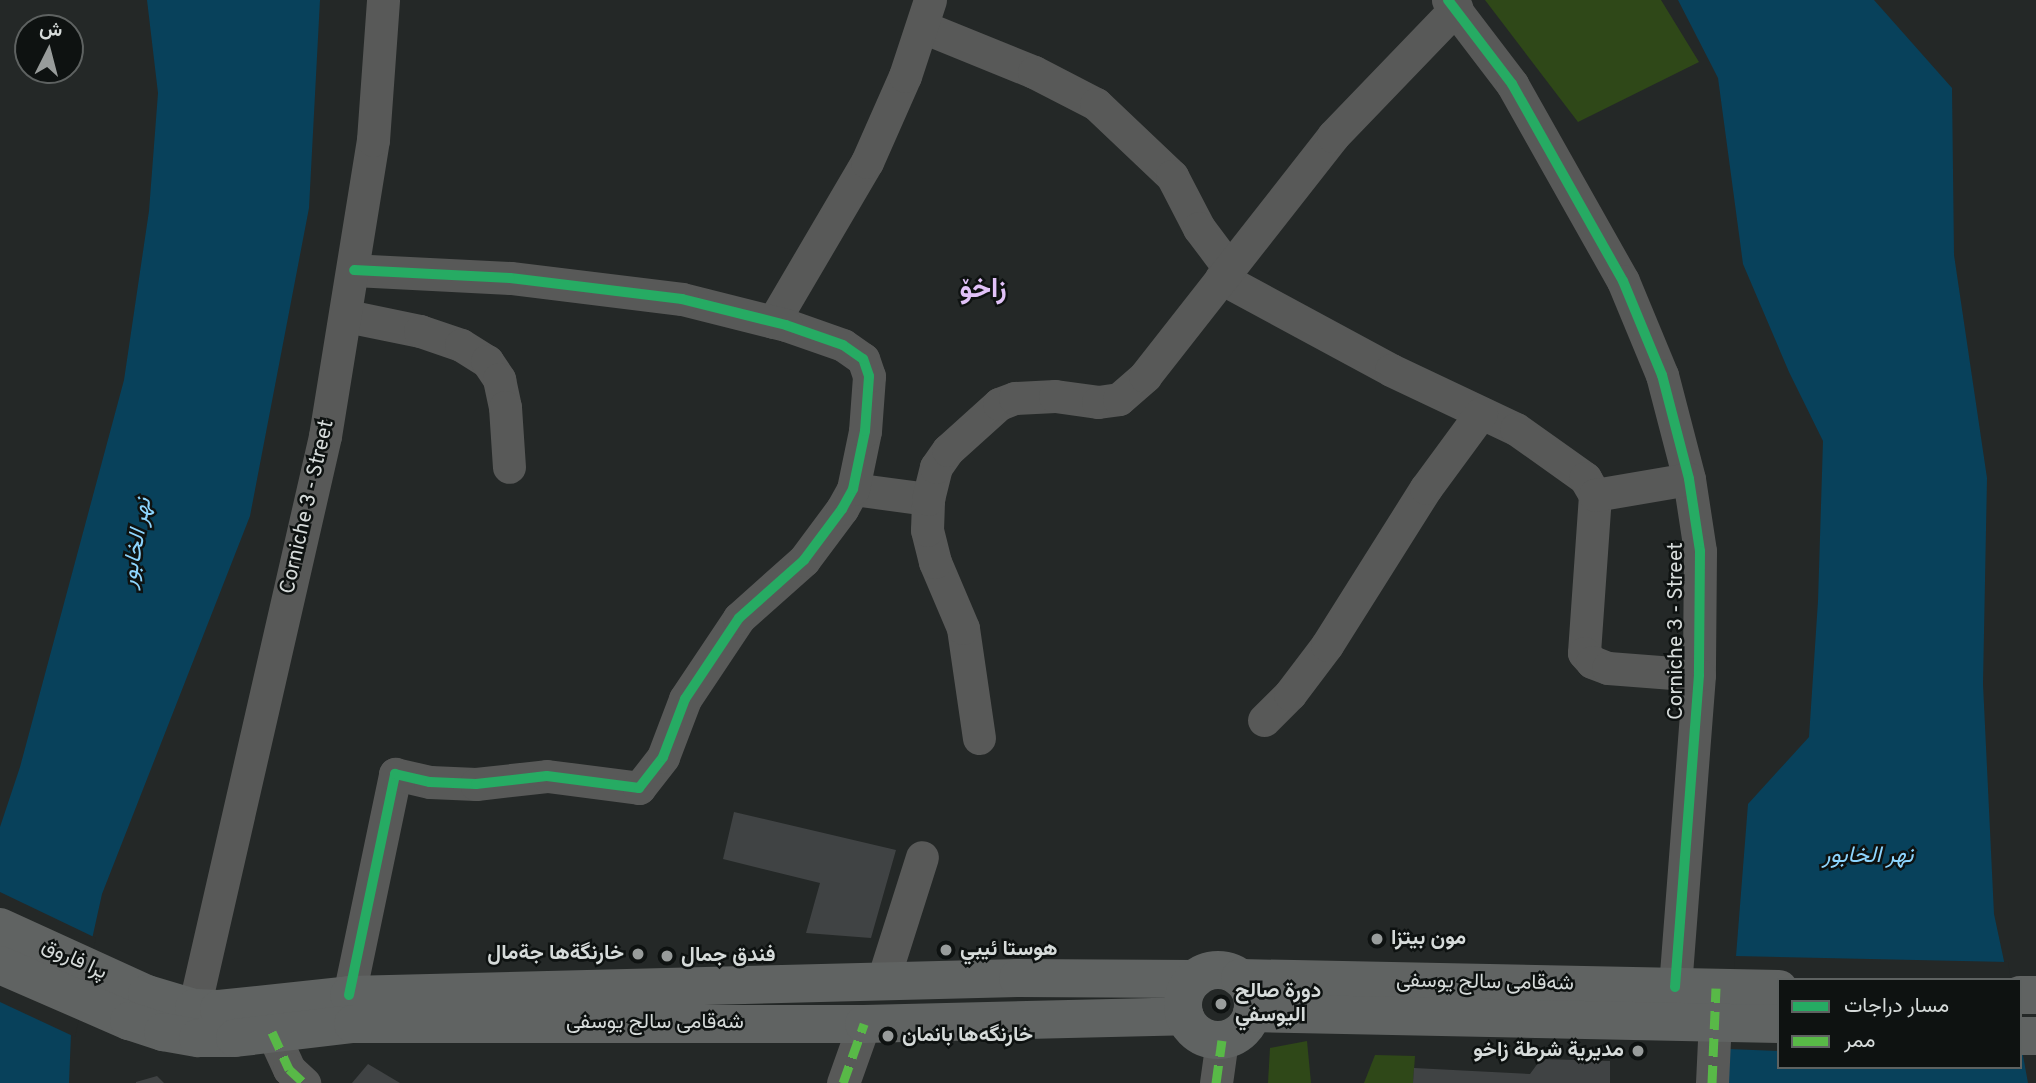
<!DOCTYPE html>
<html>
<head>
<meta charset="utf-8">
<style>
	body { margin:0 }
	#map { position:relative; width:2036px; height:1083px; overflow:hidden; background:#242827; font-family:Overpass,Vazirmatn,sans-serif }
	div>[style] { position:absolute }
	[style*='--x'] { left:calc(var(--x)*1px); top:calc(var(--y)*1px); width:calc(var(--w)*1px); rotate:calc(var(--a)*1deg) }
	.green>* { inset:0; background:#2f4818 }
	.water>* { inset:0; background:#08415b }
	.pier>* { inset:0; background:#242827 }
	.building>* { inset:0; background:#404344 }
	.minor>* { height:33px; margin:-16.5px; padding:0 16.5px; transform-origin:16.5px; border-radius:16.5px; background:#585958 }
	.major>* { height:38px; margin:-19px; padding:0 19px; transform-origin:19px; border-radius:19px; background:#606362 }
	.major>.ring { margin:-19px; padding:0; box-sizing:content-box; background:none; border:38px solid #606362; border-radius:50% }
	.quiet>* { height:9px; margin-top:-4.5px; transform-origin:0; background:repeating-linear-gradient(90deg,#58b947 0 18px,transparent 0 27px) }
	.cycleway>* { height:10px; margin:-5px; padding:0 5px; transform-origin:5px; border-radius:5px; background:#26ab63 }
	.dots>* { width:19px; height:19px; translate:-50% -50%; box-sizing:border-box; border:4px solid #0e1211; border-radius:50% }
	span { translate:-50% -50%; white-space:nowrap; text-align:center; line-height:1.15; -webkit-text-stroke:5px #0e1211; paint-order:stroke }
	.street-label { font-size:21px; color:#d6dbda }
	.poi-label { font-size:21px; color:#d6dbda; font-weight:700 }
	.left { translate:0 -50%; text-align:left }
	.right { translate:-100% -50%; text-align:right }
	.water-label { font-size:23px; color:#8ed6ff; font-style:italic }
	.district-label { font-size:28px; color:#e1c2f8; font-weight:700 }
	.legend { position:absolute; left:1777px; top:978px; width:245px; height:91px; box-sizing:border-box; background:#0e1211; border:2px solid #5e6261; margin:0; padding:9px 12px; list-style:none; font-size:21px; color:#d6dbda }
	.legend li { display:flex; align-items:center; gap:14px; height:35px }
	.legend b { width:35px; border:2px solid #5e6261 }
	.north { position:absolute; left:14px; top:14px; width:70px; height:70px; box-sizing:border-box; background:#0e1211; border:2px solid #5e6261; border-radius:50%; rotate:6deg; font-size:19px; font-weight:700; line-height:28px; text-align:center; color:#d6dbda }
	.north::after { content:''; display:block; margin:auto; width:24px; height:32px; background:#989c9b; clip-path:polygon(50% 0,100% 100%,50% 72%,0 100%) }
</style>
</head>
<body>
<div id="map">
	<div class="green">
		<div style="clip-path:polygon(1485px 0,1661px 0,1699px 62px,1578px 122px)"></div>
		<div style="clip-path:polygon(1307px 1041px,1311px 1083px,1268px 1083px,1270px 1048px)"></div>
		<div style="clip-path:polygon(1375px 1055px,1415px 1056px,1413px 1083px,1364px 1083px)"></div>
	</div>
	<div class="water">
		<div style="clip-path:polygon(147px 0,320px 0,309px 208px,250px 516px,102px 894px,71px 1034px,69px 1083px,0 1083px,0 827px,20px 767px,124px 380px,149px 211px,158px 93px)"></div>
		<div style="clip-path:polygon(1678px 0,1874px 0,1952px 88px,1954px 255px,1987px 478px,1983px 684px,1994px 914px,2008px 980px,1779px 980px,1779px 1067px,2020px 1067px,2020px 1039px,2028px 1083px,1726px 1083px,1748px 804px,1809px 737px,1818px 601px,1823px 441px,1789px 372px,1743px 264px,1718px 78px)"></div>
	</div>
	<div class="pier">
		<div style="clip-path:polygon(0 892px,96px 938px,75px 1037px,0 1002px)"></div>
		<div style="clip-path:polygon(1735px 956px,2008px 962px,2011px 980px,1779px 980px,1779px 1051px,1728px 1049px)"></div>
	</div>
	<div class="building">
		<div style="clip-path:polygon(734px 812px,896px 850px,871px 938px,806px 933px,820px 883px,723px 859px)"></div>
		<div style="clip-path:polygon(1541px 1059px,1610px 1061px,1610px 1083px,1413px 1083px,1414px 1068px,1530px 1074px)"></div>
		<div style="clip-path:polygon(368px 1064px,400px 1083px,352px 1083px)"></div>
		<div style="clip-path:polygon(157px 1076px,164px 1083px,136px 1083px,136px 1082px)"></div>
	</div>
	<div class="minor">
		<div style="--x:1448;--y:0;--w:106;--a:52.7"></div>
		<div style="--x:1512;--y:84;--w:226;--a:60.6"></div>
		<div style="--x:1623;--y:281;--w:102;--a:67.5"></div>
		<div style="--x:1662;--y:375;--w:107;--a:75.4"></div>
		<div style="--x:1689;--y:479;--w:73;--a:81.3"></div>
		<div style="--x:1700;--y:551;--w:124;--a:90.5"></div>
		<div style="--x:1699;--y:675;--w:313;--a:94.4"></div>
		<div style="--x:923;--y:27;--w:120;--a:22.1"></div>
		<div style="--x:1034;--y:72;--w:70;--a:27.3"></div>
		<div style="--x:1096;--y:104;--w:105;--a:43.5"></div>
		<div style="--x:1172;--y:176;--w:59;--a:62.6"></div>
		<div style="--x:1199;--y:228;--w:50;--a:53.1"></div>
		<div style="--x:1221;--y:278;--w:193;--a:28.4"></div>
		<div style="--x:1391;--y:370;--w:138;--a:25.3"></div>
		<div style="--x:1516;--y:429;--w:85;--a:35.4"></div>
		<div style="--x:1585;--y:478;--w:20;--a:60"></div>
		<div style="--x:1595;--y:495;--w:158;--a:94"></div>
		<div style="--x:1584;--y:653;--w:12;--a:48"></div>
		<div style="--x:1592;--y:662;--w:17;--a:21"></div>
		<div style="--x:1608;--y:668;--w:91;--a:4.4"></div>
		<div style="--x:347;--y:316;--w:75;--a:11.6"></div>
		<div style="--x:420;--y:331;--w:43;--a:18.9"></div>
		<div style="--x:461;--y:345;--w:31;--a:32"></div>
		<div style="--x:487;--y:361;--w:22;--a:56"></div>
		<div style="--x:499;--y:379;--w:29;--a:78"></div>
		<div style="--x:505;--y:407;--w:60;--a:86.2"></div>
		<div style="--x:773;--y:322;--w:186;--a:-59.6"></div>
		<div style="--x:867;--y:162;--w:94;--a:-66.2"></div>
		<div style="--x:905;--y:76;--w:80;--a:-71.8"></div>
		<div style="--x:853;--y:489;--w:76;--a:7.6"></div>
		<div style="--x:1595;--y:495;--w:95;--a:-9.7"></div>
		<div style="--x:1264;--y:720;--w:37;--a:-45"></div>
		<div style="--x:1290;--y:694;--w:61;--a:-52.9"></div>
		<div style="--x:1327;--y:645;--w:186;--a:-57.8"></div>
		<div style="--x:1426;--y:488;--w:93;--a:-53.7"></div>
		<div style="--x:979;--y:738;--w:111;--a:-98.3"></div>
		<div style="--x:963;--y:628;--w:72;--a:-113"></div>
		<div style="--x:935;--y:562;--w:33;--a:-104"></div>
		<div style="--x:927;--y:530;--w:31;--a:-88"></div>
		<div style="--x:928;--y:499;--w:33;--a:-76"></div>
		<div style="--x:936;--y:467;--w:21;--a:-55"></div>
		<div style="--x:948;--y:450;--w:69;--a:-42"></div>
		<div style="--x:999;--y:404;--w:17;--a:-21"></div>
		<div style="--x:1015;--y:398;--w:40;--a:-2.9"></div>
		<div style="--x:1055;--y:396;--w:43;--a:7.9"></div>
		<div style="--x:1098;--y:402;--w:21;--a:-8"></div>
		<div style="--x:1119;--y:399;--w:35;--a:-41"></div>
		<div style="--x:1145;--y:376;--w:305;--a:-51.9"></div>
		<div style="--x:1333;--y:136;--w:178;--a:-46.1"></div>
		<div style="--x:882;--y:983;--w:132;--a:-72.4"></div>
		<div style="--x:349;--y:995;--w:226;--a:-78.2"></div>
		<div style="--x:395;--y:774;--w:36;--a:13"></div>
		<div style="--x:430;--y:782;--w:46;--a:2.5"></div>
		<div style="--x:476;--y:784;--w:71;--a:-6.4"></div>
		<div style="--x:547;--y:776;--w:93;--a:7.4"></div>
		<div style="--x:639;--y:788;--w:39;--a:-52"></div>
		<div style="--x:663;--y:757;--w:62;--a:-69.2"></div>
		<div style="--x:685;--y:699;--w:97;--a:-56.3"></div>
		<div style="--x:739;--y:618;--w:87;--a:-41.7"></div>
		<div style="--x:804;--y:560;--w:64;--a:-53.3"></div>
		<div style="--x:842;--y:509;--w:23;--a:-61"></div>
		<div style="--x:853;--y:489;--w:59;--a:-78.3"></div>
		<div style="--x:865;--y:431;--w:55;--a:-85.8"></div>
		<div style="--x:869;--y:376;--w:18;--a:-109"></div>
		<div style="--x:863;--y:359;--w:24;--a:-145"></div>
		<div style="--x:843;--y:345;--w:60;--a:-160.7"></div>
		<div style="--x:786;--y:325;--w:107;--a:-166"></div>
		<div style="--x:682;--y:299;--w:173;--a:-173"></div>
		<div style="--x:510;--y:278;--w:156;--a:-177.1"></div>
		<div style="--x:194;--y:1008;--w:587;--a:-77.1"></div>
		<div style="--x:325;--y:436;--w:300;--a:-80.8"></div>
		<div style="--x:373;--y:140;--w:140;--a:-85.9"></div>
		<div style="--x:272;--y:1032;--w:41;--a:65.3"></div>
		<div style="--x:289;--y:1069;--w:21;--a:43"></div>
		<div style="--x:843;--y:1083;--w:63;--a:-70.4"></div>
		<div style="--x:1216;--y:1083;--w:43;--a:-82.1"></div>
		<div style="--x:1712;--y:1083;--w:85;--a:-87.3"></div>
	</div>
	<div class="major">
		<div style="--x:0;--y:927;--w:162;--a:24.5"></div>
		<div style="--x:147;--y:994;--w:49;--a:16.6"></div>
		<div style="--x:194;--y:1008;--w:25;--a:2"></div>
		<div style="--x:219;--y:1009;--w:131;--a:-6.1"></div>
		<div style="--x:349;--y:995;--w:669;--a:-1.46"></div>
		<div style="--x:1018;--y:978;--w:177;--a:0.3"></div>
		<div style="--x:0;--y:965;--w:141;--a:23.5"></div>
		<div style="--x:129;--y:1021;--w:36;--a:18"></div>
		<div style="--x:163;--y:1032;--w:36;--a:10"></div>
		<div style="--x:198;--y:1038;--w:37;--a:0"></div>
		<div style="--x:235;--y:1038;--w:119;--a:-6.8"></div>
		<div style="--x:353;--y:1024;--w:511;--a:0"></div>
		<div style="--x:864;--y:1024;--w:321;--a:-1.4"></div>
		<div class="ring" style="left:1183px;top:970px;width:32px;height:32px"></div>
		<div style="--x:1240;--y:978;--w:539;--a:1.17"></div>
		<div style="--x:2020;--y:995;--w:16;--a:0"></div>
		<div style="--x:1252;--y:1013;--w:527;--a:1.2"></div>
		<div style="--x:2020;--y:1036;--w:16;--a:0"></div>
	</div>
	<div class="quiet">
		<div style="--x:272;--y:1032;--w:41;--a:65.3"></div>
		<div style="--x:289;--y:1069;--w:21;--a:43"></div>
		<div style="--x:843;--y:1083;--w:63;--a:-70.4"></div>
		<div style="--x:1216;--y:1083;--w:43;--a:-82.1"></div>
		<div style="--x:1712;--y:1083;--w:95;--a:-87.6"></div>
	</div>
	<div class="cycleway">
		<div style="--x:1448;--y:0;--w:106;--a:52.7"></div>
		<div style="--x:1512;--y:84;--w:226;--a:60.6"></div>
		<div style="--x:1623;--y:281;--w:102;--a:67.5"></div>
		<div style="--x:1662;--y:375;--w:107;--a:75.4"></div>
		<div style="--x:1689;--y:479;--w:73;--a:81.3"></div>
		<div style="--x:1700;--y:551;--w:124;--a:90.5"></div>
		<div style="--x:1699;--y:675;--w:313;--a:94.4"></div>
		<div style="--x:349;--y:995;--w:226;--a:-78.2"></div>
		<div style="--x:395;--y:774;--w:36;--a:13"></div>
		<div style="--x:430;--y:782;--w:46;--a:2.5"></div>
		<div style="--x:476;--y:784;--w:71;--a:-6.4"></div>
		<div style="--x:547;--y:776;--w:93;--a:7.4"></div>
		<div style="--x:639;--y:788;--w:39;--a:-52"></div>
		<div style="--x:663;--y:757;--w:62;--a:-69.2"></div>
		<div style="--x:685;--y:699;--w:97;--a:-56.3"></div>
		<div style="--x:739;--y:618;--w:87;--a:-41.7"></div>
		<div style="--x:804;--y:560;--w:64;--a:-53.3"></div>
		<div style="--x:842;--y:509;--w:23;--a:-61"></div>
		<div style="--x:853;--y:489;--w:59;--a:-78.3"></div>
		<div style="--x:865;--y:431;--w:55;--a:-85.8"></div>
		<div style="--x:869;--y:376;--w:18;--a:-109"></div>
		<div style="--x:863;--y:359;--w:24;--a:-145"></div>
		<div style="--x:843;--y:345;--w:60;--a:-160.7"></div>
		<div style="--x:786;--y:325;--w:107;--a:-166"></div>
		<div style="--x:682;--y:299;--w:173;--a:-173"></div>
		<div style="--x:510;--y:278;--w:156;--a:-177.1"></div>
	</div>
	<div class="dots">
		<div style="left:1377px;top:939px;background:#989c9b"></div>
		<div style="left:946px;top:950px;background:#989c9b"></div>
		<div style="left:638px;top:954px;background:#989c9b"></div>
		<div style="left:667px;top:956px;background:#989c9b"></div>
		<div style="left:1221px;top:1004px;background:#989c9b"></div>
		<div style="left:888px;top:1036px;background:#989c9b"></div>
		<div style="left:1638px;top:1051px;background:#989c9b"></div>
	</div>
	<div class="street-label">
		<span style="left:308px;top:507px;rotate:-77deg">Corniche 3 - Street</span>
		<span style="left:1677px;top:631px;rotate:-90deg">Corniche 3 - Street</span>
		<span style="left:74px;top:960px;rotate:25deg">پرا فاروق</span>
		<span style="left:1485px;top:983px;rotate:1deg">شەقامی سالح یوسفی</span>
		<span style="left:655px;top:1023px">شەقامی سالح یوسفی</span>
	</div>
	<div class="poi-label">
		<span class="left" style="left:1391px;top:939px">مون بيتزا</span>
		<span class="left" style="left:960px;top:950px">هوستا ئيبي</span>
		<span class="right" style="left:624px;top:954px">خارنگةها جةمال</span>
		<span class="left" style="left:681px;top:956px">فندق جمال</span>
		<span class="left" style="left:1235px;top:1004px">دورة صالح<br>اليوسفي</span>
		<span class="left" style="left:902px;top:1036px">خارنگەها بانمان</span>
		<span class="right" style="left:1624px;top:1051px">مديرية شرطة زاخو</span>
	</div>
	<div class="water-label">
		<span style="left:138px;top:543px;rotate:-80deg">نهر الخابور</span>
		<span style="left:1868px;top:857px">نهر الخابور</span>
	</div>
	<div class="district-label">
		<span style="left:983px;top:290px">زاخۆ</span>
	</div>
	<ul class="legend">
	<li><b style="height:9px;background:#26ab63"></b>مسار دراجات</li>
	<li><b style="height:9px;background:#58b947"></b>ممر</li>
	</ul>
	<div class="north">ش</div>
</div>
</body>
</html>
